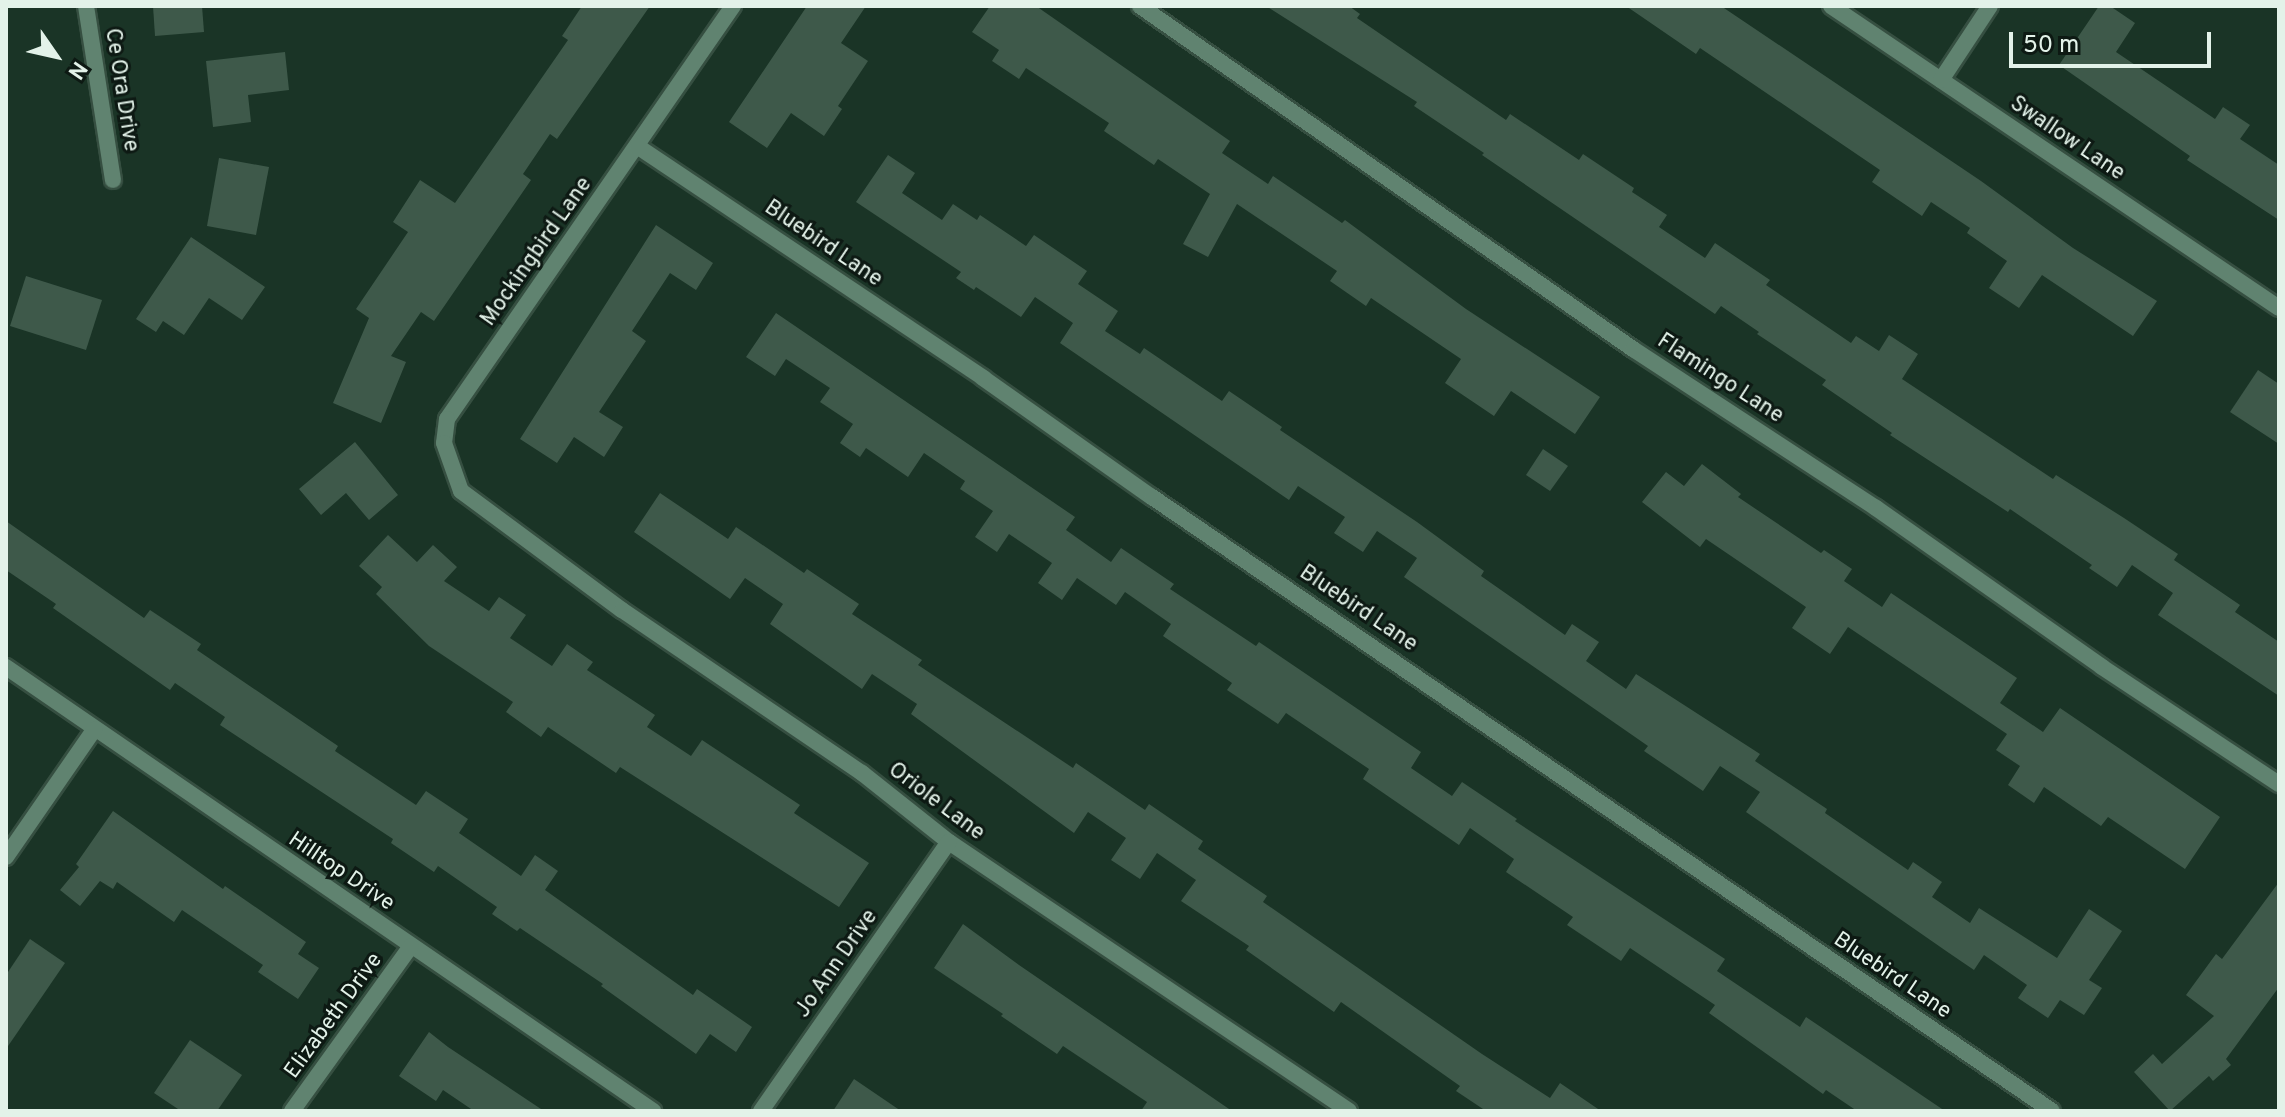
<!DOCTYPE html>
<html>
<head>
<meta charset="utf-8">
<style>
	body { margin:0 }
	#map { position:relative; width:2285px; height:1117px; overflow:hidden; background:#1a3426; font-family:Overpass,sans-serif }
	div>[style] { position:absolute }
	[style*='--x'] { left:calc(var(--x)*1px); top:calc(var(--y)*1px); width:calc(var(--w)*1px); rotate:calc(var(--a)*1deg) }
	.building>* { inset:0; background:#3e594a }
	.roads { filter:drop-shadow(2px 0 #364f41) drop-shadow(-2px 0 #364f41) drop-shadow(0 2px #364f41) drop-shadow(0 -2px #364f41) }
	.street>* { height:16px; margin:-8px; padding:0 8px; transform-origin:8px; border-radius:8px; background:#608370 }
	span { translate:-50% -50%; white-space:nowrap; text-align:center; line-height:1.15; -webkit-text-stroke:6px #0d1913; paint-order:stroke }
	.street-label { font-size:22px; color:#e3f2e9 }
	.frame { position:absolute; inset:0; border:8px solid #e3f2e9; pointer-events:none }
	.north { position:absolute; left:16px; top:16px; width:80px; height:80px; -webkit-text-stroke:6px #0d1913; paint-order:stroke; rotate:124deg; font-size:22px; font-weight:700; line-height:32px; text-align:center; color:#e3f2e9 }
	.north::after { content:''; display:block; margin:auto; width:28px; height:36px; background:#e3f2e9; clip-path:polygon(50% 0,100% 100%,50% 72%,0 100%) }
	.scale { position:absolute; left:2009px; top:32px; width:202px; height:36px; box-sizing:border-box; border:4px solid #e3f2e9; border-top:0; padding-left:10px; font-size:24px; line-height:28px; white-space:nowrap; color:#e3f2e9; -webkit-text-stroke:6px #0d1913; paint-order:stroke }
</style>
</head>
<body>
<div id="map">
	<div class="building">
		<div style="clip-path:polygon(153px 6px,202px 6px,204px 32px,155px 36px)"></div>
		<div style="clip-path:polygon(582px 6px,650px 6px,557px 139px,550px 134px,523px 174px,531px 180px,434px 321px,421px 312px,391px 356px,406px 362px,381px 423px,333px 403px,369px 318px,356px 309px,408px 232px,393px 222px,420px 180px,455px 203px,568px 40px,562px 36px)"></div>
		<div style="clip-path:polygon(807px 6px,866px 6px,841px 43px,868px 61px,838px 106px,842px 109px,824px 136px,791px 113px,767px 148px,729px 122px)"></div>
		<div style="clip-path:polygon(990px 6px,1036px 6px,1230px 141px,1222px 153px,1268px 184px,1273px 176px,1342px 223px,1345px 220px,1466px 309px,1600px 397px,1575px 434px,1511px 391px,1494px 416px,1445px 383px,1461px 359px,1371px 298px,1366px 306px,1330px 281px,1337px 271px,1237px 204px,1208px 257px,1183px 244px,1210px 194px,1158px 159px,1154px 165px,1104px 131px,1109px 123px,1026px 68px,1019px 79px,992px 61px,999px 50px,972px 32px)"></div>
		<div style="clip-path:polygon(1266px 6px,1349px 6px,1360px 14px,1357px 18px,1506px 120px,1510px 114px,1579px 160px,1583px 154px,1634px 188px,1632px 192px,1667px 215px,1659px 227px,1705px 258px,1715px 243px,1770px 280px,1766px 285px,1851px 343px,1856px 336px,1879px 351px,1889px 335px,1918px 354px,1902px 379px,2053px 479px,2056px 475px,2124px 518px,2178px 554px,2174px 560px,2240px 605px,2235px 612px,2279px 642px,2279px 696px,2158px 615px,2173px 593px,2132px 565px,2117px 587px,2089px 568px,2092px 565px,2010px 509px,2008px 512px,1890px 435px,1892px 433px,1822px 385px,1826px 380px,1757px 334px,1759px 332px,1721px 306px,1715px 314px,1482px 155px,1484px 153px,1414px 106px,1417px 102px)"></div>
		<div style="clip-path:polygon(1626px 6px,1721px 6px,1981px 181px,2073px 248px,2157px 301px,2133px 336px,2042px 275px,2019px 308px,1989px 288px,2007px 261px,1967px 233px,1970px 228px,1931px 202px,1922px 216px,1872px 182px,1880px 170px,1700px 48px,1696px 54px)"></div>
		<div style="clip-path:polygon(2099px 6px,2110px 6px,2135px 23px,2116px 52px,2215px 119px,2223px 107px,2250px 125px,2240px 139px,2279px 165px,2279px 220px,2187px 160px,2190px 156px,2059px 65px)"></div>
		<div style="clip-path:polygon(285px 52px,289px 90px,248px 95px,251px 122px,213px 127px,206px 61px)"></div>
		<div style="clip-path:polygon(888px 155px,915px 173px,902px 193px,942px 220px,953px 204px,977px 220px,980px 215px,1026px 246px,1034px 235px,1087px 271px,1078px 284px,1118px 311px,1105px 331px,1140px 354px,1144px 348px,1222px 401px,1229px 391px,1282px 427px,1280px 430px,1417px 522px,1484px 571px,1481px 576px,1565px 635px,1572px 624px,1599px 642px,1586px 661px,1626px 689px,1636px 674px,1760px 754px,1755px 761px,1827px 809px,1825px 813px,1908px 870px,1913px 862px,1942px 882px,1932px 897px,1970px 923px,1979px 908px,2057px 958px,2089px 909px,2122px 931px,2089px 980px,2102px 988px,2084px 1015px,2060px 1000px,2048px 1018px,2018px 998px,2027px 985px,1984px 955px,1974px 970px,1949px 953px,1746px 812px,1760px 792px,1720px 766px,1703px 791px,1644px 751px,1648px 746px,1404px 577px,1417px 558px,1377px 531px,1363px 552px,1334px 533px,1345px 517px,1298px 486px,1289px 500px,1060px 343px,1073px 323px,1035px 297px,1021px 317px,976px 287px,974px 290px,956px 278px,961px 272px,856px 202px)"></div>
		<div style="clip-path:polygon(219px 158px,269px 167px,256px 235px,207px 226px)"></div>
		<div style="clip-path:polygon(656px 225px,713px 263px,696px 290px,670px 273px,632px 331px,646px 341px,599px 412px,623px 427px,604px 457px,574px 437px,557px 463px,520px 439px)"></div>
		<div style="clip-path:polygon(191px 237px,265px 287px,242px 320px,209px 298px,184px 335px,163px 321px,156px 332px,136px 319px)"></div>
		<div style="clip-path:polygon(26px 276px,102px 300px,86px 350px,10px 326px)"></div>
		<div style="clip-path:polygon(776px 313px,1075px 517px,1066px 530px,1111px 562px,1121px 548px,1174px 584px,1170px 589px,1256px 646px,1259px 642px,1421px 752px,1411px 768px,1452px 796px,1462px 782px,1517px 819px,1515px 821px,1725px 959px,1717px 971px,1800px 1027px,1806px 1017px,1945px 1111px,1857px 1111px,1826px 1090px,1823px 1094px,1709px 1013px,1715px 1005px,1630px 948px,1621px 961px,1567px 925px,1573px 917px,1506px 872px,1514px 859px,1470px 828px,1459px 845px,1363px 779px,1369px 769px,1286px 713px,1278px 724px,1227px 690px,1232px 683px,1163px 636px,1171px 624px,1125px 592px,1116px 605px,1077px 578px,1062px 600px,1038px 583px,1052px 563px,1009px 534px,997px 552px,975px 537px,993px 511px,960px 489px,965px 481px,924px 453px,908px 477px,866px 448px,860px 457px,840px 443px,853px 424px,820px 402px,830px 388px,786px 359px,775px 376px,746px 357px)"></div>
		<div style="clip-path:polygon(2258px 370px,2279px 384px,2279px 444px,2230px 412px)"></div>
		<div style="clip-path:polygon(355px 442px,398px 495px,369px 520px,346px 493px,321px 515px,299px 489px)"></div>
		<div style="clip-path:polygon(1543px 449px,1568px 466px,1550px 491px,1526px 475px)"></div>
		<div style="clip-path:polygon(1702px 464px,1741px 494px,1738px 497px,1821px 553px,1824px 550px,1852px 569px,1844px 581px,1882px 607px,1891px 593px,2017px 678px,2000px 703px,2043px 732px,2060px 708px,2220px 817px,2185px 869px,2108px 817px,2101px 826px,2044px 787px,2034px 803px,2008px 785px,2020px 766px,1996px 750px,2007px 734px,1848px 627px,1830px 654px,1792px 628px,1806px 607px,1706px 539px,1700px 547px,1642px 502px,1666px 472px,1684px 486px)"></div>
		<div style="clip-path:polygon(660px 493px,728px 539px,736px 527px,804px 573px,807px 569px,859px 604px,852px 614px,922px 660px,918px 665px,1073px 768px,1076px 763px,1145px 810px,1149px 804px,1203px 841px,1198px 849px,1267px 896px,1263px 902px,1482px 1054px,1550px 1098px,1560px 1083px,1601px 1111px,1486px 1111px,1456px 1091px,1460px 1086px,1341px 1002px,1334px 1012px,1246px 950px,1249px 946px,1181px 901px,1196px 880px,1157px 853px,1140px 879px,1111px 860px,1126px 838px,1088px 812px,1074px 833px,911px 714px,917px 704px,872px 674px,862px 689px,770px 624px,783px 604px,745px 578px,730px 599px,634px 532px)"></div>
		<div style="clip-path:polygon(6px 521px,144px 618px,150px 610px,201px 644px,197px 650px,338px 746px,335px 751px,416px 805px,426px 791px,468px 819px,459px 833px,521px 876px,535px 855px,558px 871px,545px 890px,693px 995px,697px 989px,752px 1027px,736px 1052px,710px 1034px,696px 1054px,601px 986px,603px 984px,520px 928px,517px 931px,492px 914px,497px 907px,438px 866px,434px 872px,391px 843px,393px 839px,220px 725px,225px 717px,175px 683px,170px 690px,53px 608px,56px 604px,6px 570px)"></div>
		<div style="clip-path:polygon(388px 535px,417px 562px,433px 545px,457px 567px,444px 581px,489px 611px,499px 597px,526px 615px,510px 638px,552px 666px,567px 644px,593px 662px,587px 670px,655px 715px,647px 727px,691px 756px,702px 740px,800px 805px,794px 813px,869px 863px,839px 907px,620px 767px,616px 773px,548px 727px,541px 737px,506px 712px,513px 702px,429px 646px,376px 594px,382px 587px,359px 566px)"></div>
		<div style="clip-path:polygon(113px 811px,223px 889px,225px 886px,306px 942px,298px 954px,319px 968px,298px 999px,258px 972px,263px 965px,182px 910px,174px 922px,117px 882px,113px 889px,100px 881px,80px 906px,60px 890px,79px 867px,76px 864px)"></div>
		<div style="clip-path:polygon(2279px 882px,2279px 987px,2226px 1059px,2231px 1065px,2213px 1081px,2209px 1076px,2170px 1111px,2134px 1072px,2153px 1054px,2162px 1064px,2214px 1016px,2186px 995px,2216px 954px,2222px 959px)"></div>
		<div style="clip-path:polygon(963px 924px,1019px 965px,1232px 1111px,1141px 1111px,1147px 1102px,1063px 1046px,1057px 1054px,1001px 1016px,1003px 1014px,934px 968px)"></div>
		<div style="clip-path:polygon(30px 939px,65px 963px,6px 1049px,6px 975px)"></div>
		<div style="clip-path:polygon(429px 1032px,448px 1047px,544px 1111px,474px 1111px,443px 1090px,436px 1101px,399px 1076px)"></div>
		<div style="clip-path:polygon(190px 1040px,242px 1075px,217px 1111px,181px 1111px,154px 1093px)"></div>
		<div style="clip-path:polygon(854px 1079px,901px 1111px,833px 1111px)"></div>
	</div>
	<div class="roads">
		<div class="street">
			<div style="--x:86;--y:6;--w:176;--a:81.2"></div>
			<div style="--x:733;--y:6;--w:502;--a:124.7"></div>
			<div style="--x:447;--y:419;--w:24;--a:97"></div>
			<div style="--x:444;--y:443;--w:51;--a:70.5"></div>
			<div style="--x:461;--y:491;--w:200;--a:36.5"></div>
			<div style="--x:622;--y:610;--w:290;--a:34.2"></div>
			<div style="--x:862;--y:773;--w:111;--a:38.4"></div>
			<div style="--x:949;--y:842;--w:482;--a:33.9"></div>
			<div style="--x:1140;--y:6;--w:601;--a:34.83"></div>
			<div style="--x:1633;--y:349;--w:290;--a:33.2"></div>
			<div style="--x:1876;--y:508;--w:276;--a:35.1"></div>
			<div style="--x:2102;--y:667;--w:212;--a:33.5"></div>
			<div style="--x:1831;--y:6;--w:540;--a:33.98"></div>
			<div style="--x:1941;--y:80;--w:89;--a:-56.5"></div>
			<div style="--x:637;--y:146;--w:417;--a:33.8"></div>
			<div style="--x:983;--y:378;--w:207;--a:35.2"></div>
			<div style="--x:1152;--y:497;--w:1089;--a:34.3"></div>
			<div style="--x:6;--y:667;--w:785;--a:34.46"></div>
			<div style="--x:6;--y:857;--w:155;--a:-55.3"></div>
			<div style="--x:292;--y:1111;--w:203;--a:-54.2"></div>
			<div style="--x:761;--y:1111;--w:328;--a:-55.1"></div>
		</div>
	</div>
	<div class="street-label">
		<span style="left:121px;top:90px;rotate:81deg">Ce Ora Drive</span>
		<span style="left:2067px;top:139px;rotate:34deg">Swallow Lane</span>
		<span style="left:823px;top:244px;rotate:34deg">Bluebird Lane</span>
		<span style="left:537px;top:252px;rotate:-55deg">Mockingbird Lane</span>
		<span style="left:1720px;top:379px;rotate:33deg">Flamingo Lane</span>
		<span style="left:1358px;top:609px;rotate:34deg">Bluebird Lane</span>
		<span style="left:936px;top:802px;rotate:37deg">Oriole Lane</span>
		<span style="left:341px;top:872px;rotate:34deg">Hilltop Drive</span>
		<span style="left:837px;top:964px;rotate:-55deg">Jo Ann Drive</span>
		<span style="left:1892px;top:976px;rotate:34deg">Bluebird Lane</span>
		<span style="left:334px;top:1016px;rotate:-54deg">Elizabeth Drive</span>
	</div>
	<div class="frame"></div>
	<div class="north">N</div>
	<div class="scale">50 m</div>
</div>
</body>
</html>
